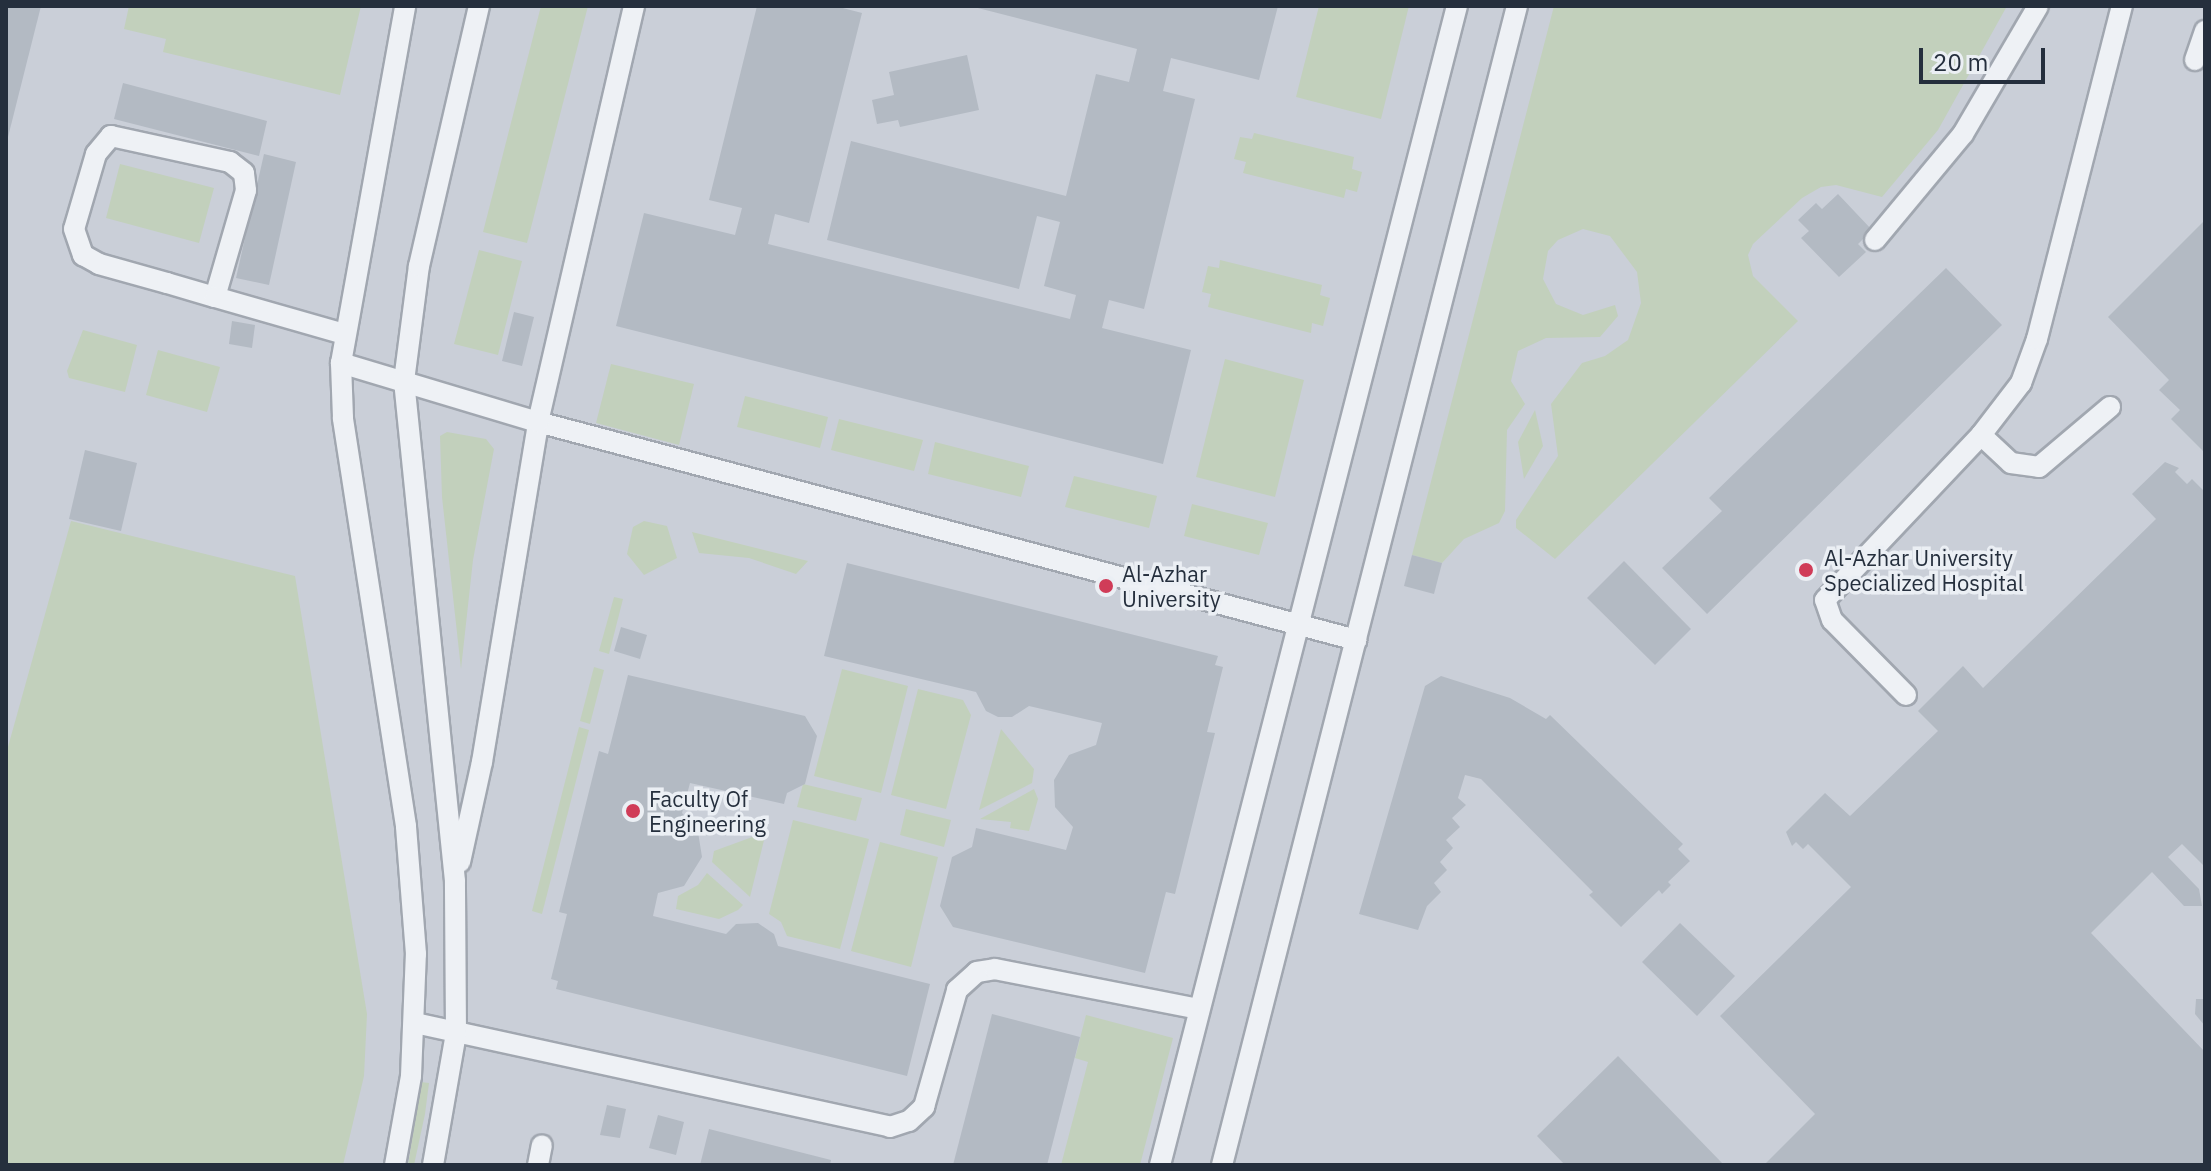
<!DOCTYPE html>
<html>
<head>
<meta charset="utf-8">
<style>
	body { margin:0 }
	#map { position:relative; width:2211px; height:1171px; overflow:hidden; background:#dce0e6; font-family:"IBM Plex Sans",sans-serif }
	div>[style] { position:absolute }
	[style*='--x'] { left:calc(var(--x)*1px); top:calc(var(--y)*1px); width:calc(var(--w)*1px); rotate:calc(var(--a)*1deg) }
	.built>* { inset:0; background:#cacfd8 }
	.green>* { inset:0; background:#c2d0bc }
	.building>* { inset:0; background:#b3bac3 }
	.roads { filter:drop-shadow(2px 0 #a1a7b0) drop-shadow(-2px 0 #a1a7b0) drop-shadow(0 2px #a1a7b0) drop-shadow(0 -2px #a1a7b0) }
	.lane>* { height:20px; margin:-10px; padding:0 10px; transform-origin:10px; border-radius:10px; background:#eef1f5 }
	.dots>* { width:22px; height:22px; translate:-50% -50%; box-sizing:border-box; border:4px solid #ebeff4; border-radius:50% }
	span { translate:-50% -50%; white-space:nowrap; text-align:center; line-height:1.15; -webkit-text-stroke:7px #ebeff4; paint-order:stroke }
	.poi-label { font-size:22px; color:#252f3d }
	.left { translate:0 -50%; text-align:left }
	.frame { position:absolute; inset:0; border:8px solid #252f3d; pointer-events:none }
	.scale { position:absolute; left:1919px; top:48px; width:126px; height:36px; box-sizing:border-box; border:4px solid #252f3d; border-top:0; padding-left:10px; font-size:24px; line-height:28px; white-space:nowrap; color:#252f3d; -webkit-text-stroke:6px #ebeff4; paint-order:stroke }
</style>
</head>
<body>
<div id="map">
	<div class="built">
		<div style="clip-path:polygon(6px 6px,2205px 6px,2205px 1165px,6px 1165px)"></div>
	</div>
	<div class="green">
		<div style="clip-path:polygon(129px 6px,361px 6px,340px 95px,163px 52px,166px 39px,124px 29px)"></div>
		<div style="clip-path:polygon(541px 6px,588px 6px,527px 243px,483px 232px)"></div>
		<div style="clip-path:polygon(1319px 6px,1409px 6px,1381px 119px,1296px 97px)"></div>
		<div style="clip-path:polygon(1554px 6px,2007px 6px,1938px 130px,1882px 197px,1836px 185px,1821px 187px,1802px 198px,1753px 244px,1748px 255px,1753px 276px,1798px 321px,1555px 559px,1516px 528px,1516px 520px,1558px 456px,1551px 404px,1582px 363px,1605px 356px,1628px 340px,1641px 303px,1637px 272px,1610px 236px,1583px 229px,1558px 240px,1548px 251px,1543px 279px,1556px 304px,1583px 315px,1615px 305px,1618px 316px,1600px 337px,1546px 338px,1518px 351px,1511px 381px,1525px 404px,1507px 430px,1505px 511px,1499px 523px,1464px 539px,1442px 563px,1412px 555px)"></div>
		<div style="clip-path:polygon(1254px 133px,1354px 157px,1352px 169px,1362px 172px,1357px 192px,1346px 189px,1344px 198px,1243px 173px,1246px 162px,1234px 159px,1240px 137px,1252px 139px)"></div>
		<div style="clip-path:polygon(120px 164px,214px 188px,199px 243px,106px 218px)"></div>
		<div style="clip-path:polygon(479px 250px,522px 261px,498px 355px,454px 344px)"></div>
		<div style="clip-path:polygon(1220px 260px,1322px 285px,1320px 295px,1330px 298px,1323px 326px,1312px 323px,1311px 333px,1208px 307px,1211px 294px,1202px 292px,1208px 266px,1219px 268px)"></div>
		<div style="clip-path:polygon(83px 330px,137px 345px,125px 392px,69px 378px,67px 371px)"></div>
		<div style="clip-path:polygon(158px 350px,220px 367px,207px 412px,146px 395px)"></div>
		<div style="clip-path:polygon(1225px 359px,1304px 380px,1275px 497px,1196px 477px)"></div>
		<div style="clip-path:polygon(611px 364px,694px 384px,679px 445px,596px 423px)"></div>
		<div style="clip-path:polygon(745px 396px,828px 417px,820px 448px,737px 427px)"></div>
		<div style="clip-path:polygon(1535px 410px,1543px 446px,1524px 479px,1518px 442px)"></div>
		<div style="clip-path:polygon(839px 419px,923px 440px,914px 471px,831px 450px)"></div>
		<div style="clip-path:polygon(447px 432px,486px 439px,494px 449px,473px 560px,461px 669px,442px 497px,440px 436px)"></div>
		<div style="clip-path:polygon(935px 442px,1029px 466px,1021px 497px,928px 474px)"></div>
		<div style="clip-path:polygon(1074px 476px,1157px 496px,1149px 528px,1065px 507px)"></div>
		<div style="clip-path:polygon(1192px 504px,1268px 523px,1259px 555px,1184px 536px)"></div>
		<div style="clip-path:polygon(71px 521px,295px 576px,367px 1014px,364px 1076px,343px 1165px,6px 1165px,6px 754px)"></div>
		<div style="clip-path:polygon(644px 521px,667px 526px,677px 558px,644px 575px,627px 554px,633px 527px)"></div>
		<div style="clip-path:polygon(692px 532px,808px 561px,796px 574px,749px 558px,699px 553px)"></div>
		<div style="clip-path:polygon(614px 597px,623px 599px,609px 654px,599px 651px)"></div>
		<div style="clip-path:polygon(594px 667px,604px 670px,590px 724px,580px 721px)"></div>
		<div style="clip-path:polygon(842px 669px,908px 686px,881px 793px,814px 776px)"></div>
		<div style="clip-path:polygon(918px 689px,963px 700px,971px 715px,946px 809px,891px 795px)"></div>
		<div style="clip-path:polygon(579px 727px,589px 730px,542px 914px,532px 911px)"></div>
		<div style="clip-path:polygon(1001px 729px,1034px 769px,1032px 783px,979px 810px)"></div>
		<div style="clip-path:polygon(803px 784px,862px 798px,856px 821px,797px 807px)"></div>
		<div style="clip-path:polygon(1034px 789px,1038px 799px,1029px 831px,1010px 828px,1011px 822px,980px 819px)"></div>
		<div style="clip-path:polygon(906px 809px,951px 820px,944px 847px,900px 835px)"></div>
		<div style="clip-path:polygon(793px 820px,869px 839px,840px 949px,787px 936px,781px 922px,769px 914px)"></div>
		<div style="clip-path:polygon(766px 832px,750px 897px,712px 862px,714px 851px)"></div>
		<div style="clip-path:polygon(880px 842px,938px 857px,911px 967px,851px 951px)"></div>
		<div style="clip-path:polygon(707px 873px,743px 905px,738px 910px,719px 919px,676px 909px,678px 896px,698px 885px)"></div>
		<div style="clip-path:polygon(1086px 1015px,1173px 1038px,1140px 1165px,1061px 1165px,1088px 1062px,1075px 1058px)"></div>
		<div style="clip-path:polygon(421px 1082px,429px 1083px,425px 1114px,414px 1165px,408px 1165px)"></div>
	</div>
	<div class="building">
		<div style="clip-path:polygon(6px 6px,41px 6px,7px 141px,6px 140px)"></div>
		<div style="clip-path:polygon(757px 6px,835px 6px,862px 13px,809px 223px,775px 214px,768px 244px,1070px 319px,1076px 295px,1044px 286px,1060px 222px,1037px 216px,1019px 289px,827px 240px,851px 141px,1066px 196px,1096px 74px,1129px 82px,1137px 49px,970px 6px,1278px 6px,1259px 80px,1171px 58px,1163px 91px,1195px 99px,1144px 309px,1109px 300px,1102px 328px,1191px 350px,1163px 464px,616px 326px,644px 213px,735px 235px,742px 208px,709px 200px)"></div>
		<div style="clip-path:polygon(967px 55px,979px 110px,900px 127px,898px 120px,877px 124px,872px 100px,894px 95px,889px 72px)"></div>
		<div style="clip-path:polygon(123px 83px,267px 121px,259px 156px,114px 119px)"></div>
		<div style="clip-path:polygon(264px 154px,296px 162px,269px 285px,236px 278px)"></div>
		<div style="clip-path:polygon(1838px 194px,1872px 230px,1858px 244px,1866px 252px,1839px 277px,1801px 238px,1809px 231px,1798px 220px,1816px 203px,1822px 209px)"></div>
		<div style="clip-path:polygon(2205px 220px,2205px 453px,2171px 419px,2180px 410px,2159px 390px,2169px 380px,2108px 317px)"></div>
		<div style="clip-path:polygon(1946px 268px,2002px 325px,1707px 614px,1662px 568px,1722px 511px,1709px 498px)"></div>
		<div style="clip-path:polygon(514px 312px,534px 317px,522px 366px,502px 361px)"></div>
		<div style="clip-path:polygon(232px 321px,255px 325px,252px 348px,229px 344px)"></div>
		<div style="clip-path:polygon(85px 450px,137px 463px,121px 531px,69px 519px)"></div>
		<div style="clip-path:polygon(2165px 462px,2179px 468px,2175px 472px,2187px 484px,2192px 479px,2205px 492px,2205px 867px,2182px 844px,2168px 857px,2199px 889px,2202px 906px,2184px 906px,2152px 872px,2091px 933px,2205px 1052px,2205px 1165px,1764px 1165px,1815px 1114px,1720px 1016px,1851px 887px,1808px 844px,1803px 849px,1796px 842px,1792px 846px,1786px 832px,1825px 793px,1850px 816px,1938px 731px,1918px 711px,1963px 666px,1983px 688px,2156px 519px,2132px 494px)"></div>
		<div style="clip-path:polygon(1412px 555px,1442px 563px,1434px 594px,1404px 586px)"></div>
		<div style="clip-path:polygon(1624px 561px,1691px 629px,1655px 665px,1587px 598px)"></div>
		<div style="clip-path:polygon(847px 563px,1218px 656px,1215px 665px,1223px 667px,1207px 732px,1215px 733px,1175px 894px,1166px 892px,1145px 973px,953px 927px,940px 906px,952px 857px,972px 847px,976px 828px,1066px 850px,1073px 827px,1055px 807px,1054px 780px,1069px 755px,1096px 745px,1102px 723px,1029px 706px,1012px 717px,998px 717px,986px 711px,976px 692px,824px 656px)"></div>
		<div style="clip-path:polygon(621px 627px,647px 635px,640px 659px,614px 651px)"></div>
		<div style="clip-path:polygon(628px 675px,805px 716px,817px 736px,805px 784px,787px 793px,784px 804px,690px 783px,682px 813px,698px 832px,702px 857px,684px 886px,658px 893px,653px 916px,726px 934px,736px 924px,758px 923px,774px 934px,778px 946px,930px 984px,907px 1076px,556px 989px,558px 981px,551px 979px,567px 914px,559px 912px,599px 751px,608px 754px)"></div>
		<div style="clip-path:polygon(1441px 676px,1510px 698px,1546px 719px,1550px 715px,1683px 844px,1678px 849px,1690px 861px,1668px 882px,1671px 885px,1662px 894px,1659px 890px,1621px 927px,1589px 895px,1593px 892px,1481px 779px,1465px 775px,1458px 798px,1466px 805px,1452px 818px,1460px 827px,1446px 840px,1453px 848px,1440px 862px,1447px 870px,1434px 883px,1441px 892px,1427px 906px,1418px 930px,1359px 914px,1425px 686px)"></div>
		<div style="clip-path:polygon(1680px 923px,1735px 976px,1697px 1016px,1642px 962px)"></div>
		<div style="clip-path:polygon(2196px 999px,2205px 999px,2205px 1026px,2195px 1014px)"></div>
		<div style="clip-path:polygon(992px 1014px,1080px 1037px,1047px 1165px,953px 1165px)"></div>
		<div style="clip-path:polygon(1618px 1056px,1724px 1165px,1565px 1165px,1537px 1136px)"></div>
		<div style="clip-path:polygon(607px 1105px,626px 1109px,620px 1138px,600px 1135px)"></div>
		<div style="clip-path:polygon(658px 1115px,684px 1122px,676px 1155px,649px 1148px)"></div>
		<div style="clip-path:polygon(709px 1129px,831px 1160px,830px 1165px,700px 1165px)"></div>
	</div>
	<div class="roads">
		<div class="lane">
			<div style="--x:2195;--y:60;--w:31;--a:-71"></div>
			<div style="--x:1875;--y:240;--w:138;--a:-50.3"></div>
			<div style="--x:1963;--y:134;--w:148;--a:-59.6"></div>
			<div style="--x:215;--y:297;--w:111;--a:-73.8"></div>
			<div style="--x:246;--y:190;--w:17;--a:-97"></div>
			<div style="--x:244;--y:173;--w:18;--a:-142"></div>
			<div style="--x:230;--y:162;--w:122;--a:-167.7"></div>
			<div style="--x:111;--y:136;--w:23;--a:130"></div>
			<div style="--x:96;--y:154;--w:78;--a:106.3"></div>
			<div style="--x:74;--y:229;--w:28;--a:71"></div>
			<div style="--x:83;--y:255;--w:18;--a:29"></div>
			<div style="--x:99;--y:264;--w:71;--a:15.6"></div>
			<div style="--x:167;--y:283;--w:50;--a:16.3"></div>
			<div style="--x:215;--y:297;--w:134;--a:16"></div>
			<div style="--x:341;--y:363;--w:206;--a:16.7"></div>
			<div style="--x:538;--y:422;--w:847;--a:14.92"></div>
			<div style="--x:1981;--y:435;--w:41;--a:43"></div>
			<div style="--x:2011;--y:463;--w:28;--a:8"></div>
			<div style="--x:2039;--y:467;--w:93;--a:-40.2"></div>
			<div style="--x:1906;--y:695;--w:105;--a:-134.6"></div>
			<div style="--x:1832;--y:620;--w:21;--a:-109"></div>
			<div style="--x:1825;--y:600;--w:227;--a:-46.6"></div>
			<div style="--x:1981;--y:435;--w:66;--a:-52.4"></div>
			<div style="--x:2021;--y:383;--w:47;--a:-70"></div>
			<div style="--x:2037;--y:339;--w:344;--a:-75.7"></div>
			<div style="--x:460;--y:862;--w:102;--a:-77.6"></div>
			<div style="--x:482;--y:762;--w:345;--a:-80.6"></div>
			<div style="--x:538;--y:422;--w:427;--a:-77"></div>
			<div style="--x:415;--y:1023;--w:486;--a:12.3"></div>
			<div style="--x:890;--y:1127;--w:20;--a:-18"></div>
			<div style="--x:909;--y:1121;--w:21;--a:-43"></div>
			<div style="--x:924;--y:1107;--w:122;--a:-74.2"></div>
			<div style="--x:957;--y:990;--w:27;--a:-42"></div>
			<div style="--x:977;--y:972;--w:18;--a:-9"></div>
			<div style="--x:995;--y:969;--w:208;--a:11.1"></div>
			<div style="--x:395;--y:1165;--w:90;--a:-79.8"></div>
			<div style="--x:411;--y:1076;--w:122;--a:-87.7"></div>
			<div style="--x:416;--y:954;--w:128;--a:-94.5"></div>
			<div style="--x:406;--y:826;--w:413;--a:-98.8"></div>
			<div style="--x:343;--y:418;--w:55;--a:-92.1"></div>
			<div style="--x:341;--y:363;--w:363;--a:-79.8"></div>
			<div style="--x:433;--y:1165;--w:134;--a:-80.1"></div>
			<div style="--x:456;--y:1033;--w:152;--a:-90.4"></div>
			<div style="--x:455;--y:881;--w:503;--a:-95.82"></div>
			<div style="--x:404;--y:381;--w:116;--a:-82.6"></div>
			<div style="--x:419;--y:266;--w:267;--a:-77"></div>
			<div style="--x:538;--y:1165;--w:20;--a:-79"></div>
			<div style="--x:1160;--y:1165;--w:1196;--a:-75.63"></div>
			<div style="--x:1222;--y:1165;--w:1196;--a:-75.72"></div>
		</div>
	</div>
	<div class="dots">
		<div style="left:1806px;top:570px;background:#d03c58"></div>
		<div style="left:1106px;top:586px;background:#d03c58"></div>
		<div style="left:633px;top:811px;background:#d03c58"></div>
	</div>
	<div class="poi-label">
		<span class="left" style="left:1824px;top:570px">Al-Azhar University<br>Specialized Hospital</span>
		<span class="left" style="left:1122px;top:586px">Al-Azhar<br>University</span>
		<span class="left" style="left:649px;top:811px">Faculty Of<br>Engineering</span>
	</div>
	<div class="frame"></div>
	<div class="scale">20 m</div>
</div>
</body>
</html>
